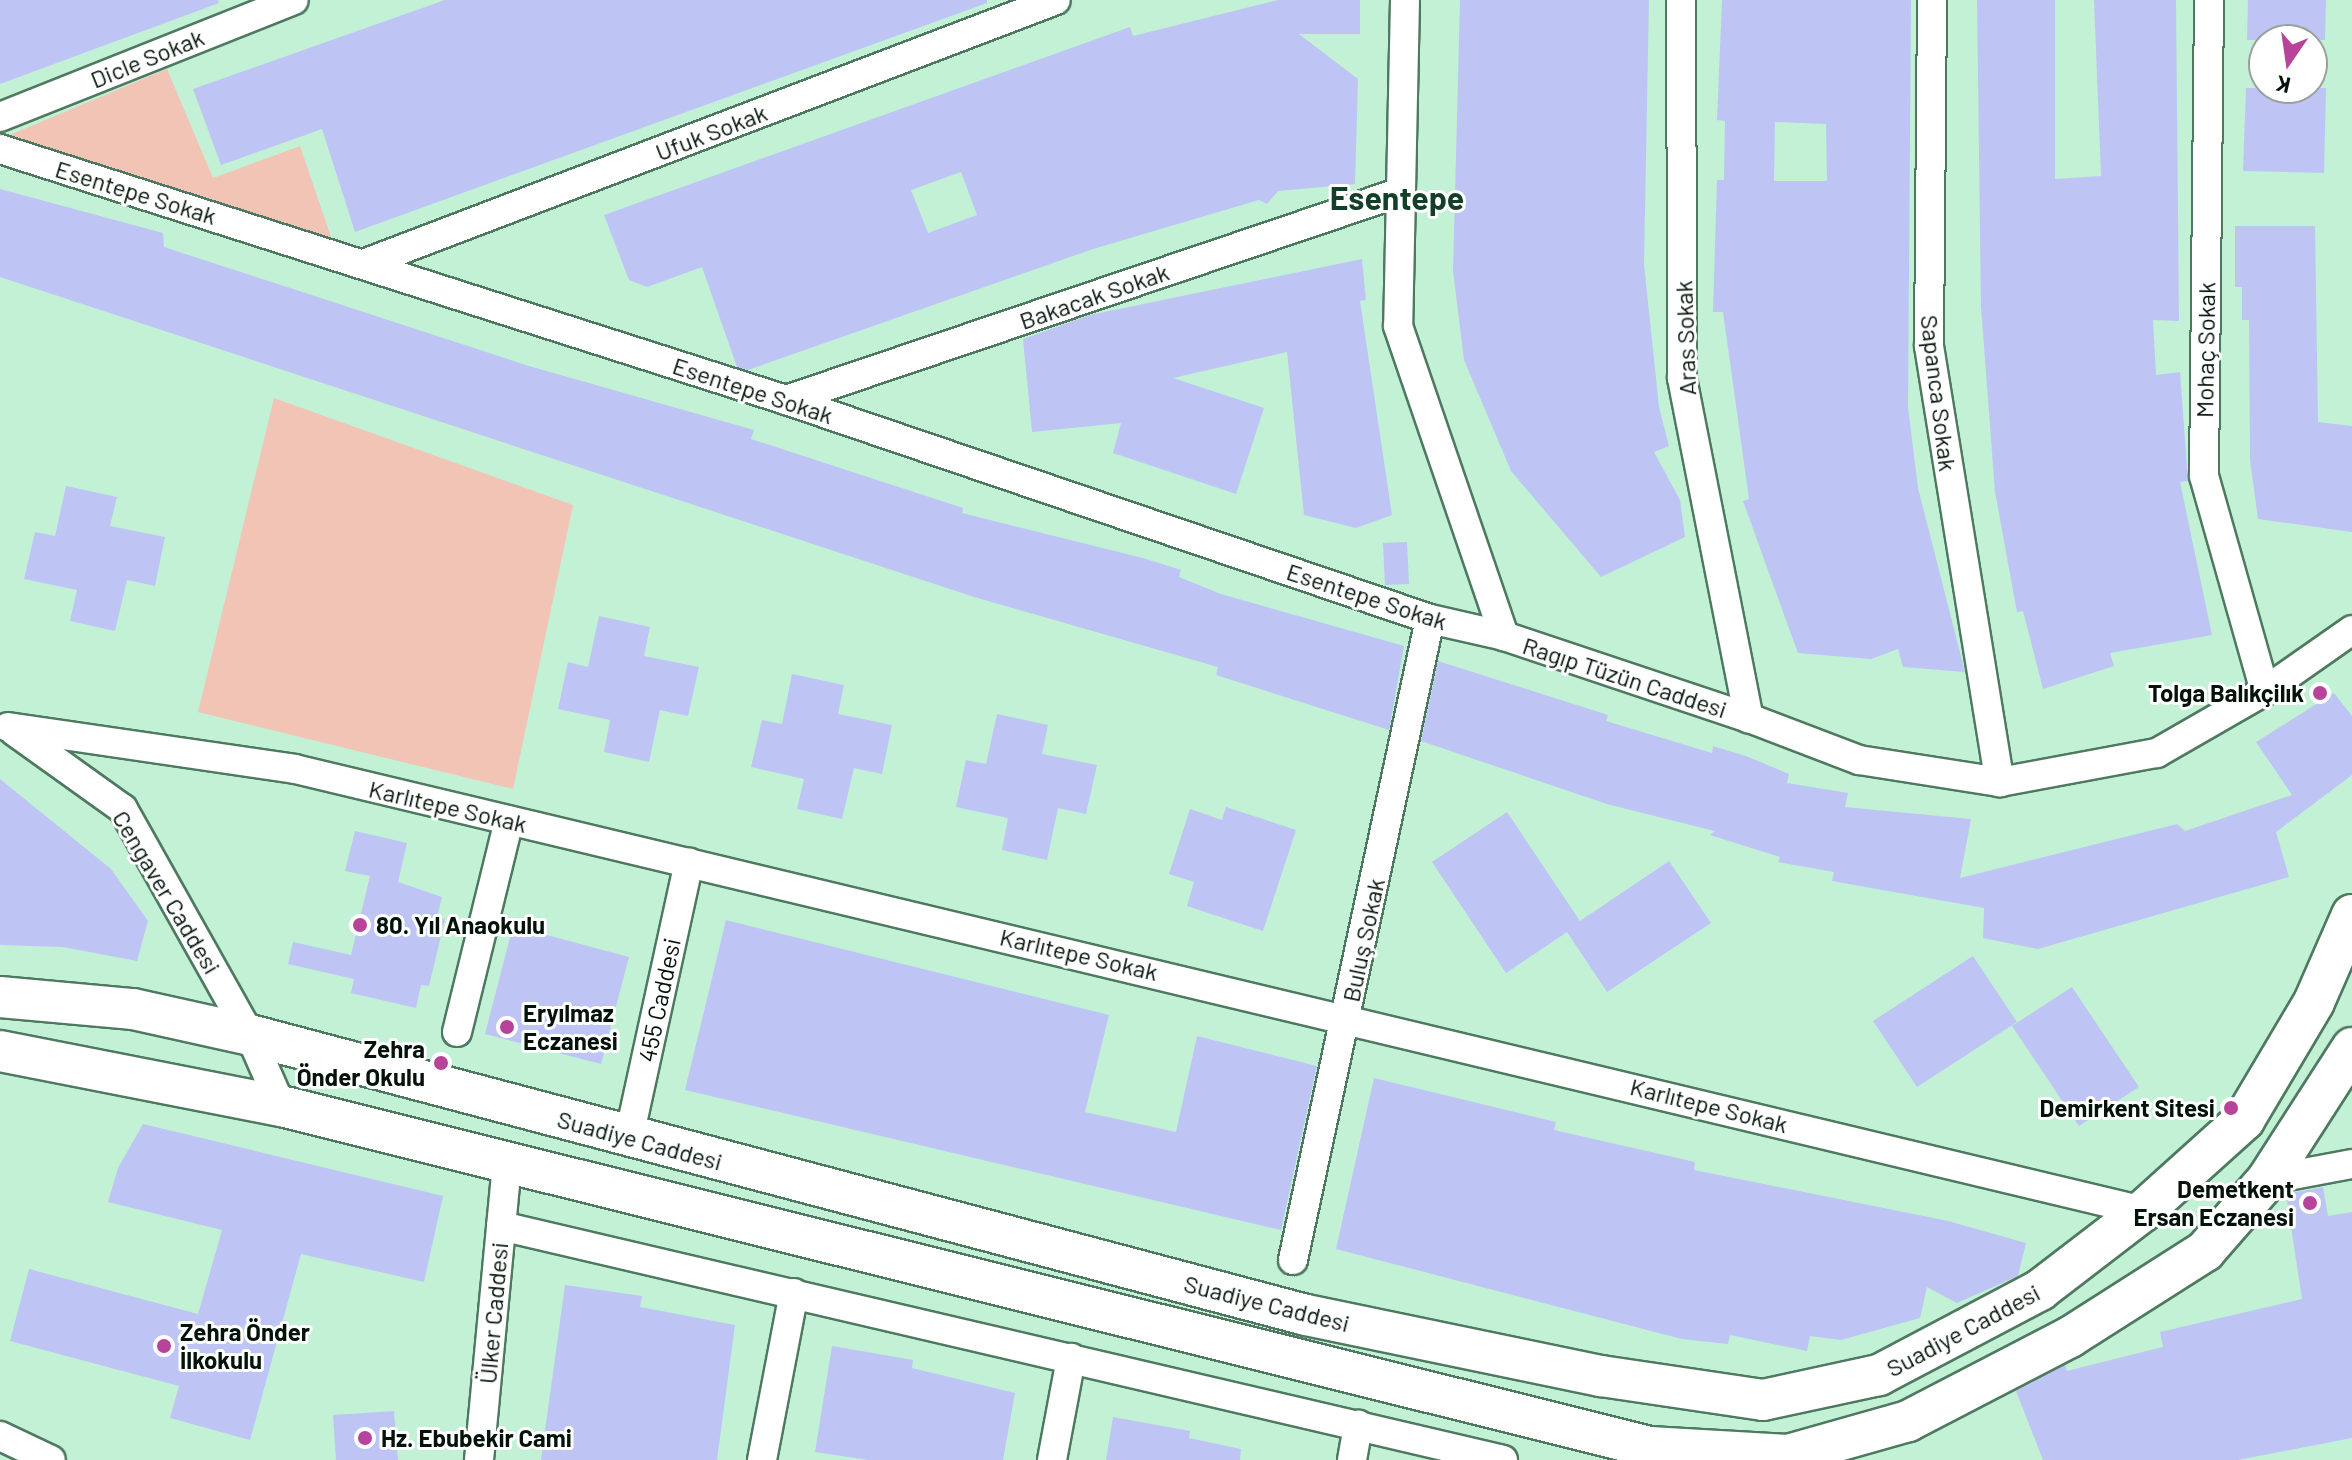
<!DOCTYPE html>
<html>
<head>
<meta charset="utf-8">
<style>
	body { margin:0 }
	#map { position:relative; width:2352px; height:1460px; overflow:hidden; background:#c2f1d5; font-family:Barlow,sans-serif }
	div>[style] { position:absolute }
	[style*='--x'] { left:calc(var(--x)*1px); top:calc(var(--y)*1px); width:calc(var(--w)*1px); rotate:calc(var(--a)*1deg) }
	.green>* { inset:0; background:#f2c4b5 }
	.building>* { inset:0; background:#bec5f5 }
	.roads { filter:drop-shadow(2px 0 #4e7960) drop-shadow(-2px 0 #4e7960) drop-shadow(0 2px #4e7960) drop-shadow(0 -2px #4e7960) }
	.minor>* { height:28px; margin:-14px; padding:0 14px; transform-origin:14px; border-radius:14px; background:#fff }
	.secondary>* { height:40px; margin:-20px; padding:0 20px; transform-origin:20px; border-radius:20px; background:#fff }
	.dots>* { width:22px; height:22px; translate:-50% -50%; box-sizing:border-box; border:4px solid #fff; border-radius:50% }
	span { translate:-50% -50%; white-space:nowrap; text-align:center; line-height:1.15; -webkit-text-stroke:6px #fff; paint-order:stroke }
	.street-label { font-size:24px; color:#03130a }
	.poi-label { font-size:24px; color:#03130a; font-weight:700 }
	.right { translate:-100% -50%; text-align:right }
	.left { translate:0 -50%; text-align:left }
	.district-label { font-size:32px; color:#133f29; font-weight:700 }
	.north { position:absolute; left:2248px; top:24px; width:80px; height:80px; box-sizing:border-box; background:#fff; border:2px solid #9aa19d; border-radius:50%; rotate:193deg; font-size:22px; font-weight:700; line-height:32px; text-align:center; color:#03130a }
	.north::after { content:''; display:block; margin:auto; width:28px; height:36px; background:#b8439b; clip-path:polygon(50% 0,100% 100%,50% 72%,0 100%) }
</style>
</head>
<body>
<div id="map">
	<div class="green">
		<div style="clip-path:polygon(167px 69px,213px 178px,300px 146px,332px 240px,0 139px)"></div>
		<div style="clip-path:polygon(274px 398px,573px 505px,513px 789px,198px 712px)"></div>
	</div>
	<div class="building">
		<div style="clip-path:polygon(0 0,218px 0,219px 3px,0 84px)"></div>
		<div style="clip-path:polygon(445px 0,987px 0,987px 3px,355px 232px,322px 129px,221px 165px,193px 89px)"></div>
		<div style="clip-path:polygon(evenodd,1278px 0,1360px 0,1360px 34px,1299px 34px,1358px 79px,1355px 184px,1278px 191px,1267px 204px,1259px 200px,1093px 249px,748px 370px,737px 367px,702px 267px,647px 287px,629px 280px,604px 215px,1130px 27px,1133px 36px,1278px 0,961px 172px,977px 215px,928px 233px,911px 190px,961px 172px)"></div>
		<div style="clip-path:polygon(1460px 0,1649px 0,1644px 264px,1659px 407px,1669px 446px,1654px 452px,1680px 500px,1685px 537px,1601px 577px,1511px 471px,1464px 360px,1453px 271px)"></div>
		<div style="clip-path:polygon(evenodd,1722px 0,1911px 0,1908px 407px,1918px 488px,1965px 672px,1903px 667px,1898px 649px,1871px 659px,1798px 653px,1787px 623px,1743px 501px,1749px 499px,1723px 312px,1713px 312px,1717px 180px,1724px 180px,1725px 121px,1717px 120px,1722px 0,1775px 122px,1826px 124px,1827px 181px,1774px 181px,1775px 122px)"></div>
		<div style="clip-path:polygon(1977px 0,2055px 0,2055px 179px,2101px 176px,2094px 0,2176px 0,2179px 321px,2153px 320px,2156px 375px,2180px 372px,2188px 481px,2180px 482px,2212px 635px,2110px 653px,2114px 666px,2043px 689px,2023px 611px,2017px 612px,1995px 492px,1981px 307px)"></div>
		<div style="clip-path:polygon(2248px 0,2326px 0,2325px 40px,2247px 40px)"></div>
		<div style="clip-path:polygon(2246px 88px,2326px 88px,2324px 173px,2243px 171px)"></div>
		<div style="clip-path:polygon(0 189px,163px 233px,164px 247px,529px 366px,754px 430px,751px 439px,963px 508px,962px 513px,1143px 558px,1181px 570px,1179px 577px,1221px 594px,1404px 646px,1389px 730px,1216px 675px,1218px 667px,974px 597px,0 277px)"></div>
		<div style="clip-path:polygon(2235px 226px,2315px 226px,2318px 422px,2352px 426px,2352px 532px,2258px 519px,2250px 460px,2249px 320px,2242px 320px,2242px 287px,2235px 287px)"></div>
		<div style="clip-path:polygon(1362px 259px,1366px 300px,1360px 301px,1392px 515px,1356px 528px,1304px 515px,1287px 352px,1173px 378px,1264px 408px,1236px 494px,1113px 453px,1121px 423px,1032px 432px,1023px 339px,1090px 315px)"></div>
		<div style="clip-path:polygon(66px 486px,117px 497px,110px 526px,165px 537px,155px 586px,127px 580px,115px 631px,70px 621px,77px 590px,24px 579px,35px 532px,55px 536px)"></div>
		<div style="clip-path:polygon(1407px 542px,1409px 584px,1385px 585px,1383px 543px)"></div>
		<div style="clip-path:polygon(599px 616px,650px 627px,644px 656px,699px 667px,688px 716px,660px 710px,649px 762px,604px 752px,610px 720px,558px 709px,568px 662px,588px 667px)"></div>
		<div style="clip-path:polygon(1438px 661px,1608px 715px,1606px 721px,1712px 753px,1713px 746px,1746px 756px,1789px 774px,1787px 783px,1848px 793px,1845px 807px,1971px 819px,1960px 878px,2177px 824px,2185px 831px,2292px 795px,2256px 742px,2334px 693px,2352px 716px,2352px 775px,2276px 832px,2289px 877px,2038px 949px,1983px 938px,1984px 908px,1832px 881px,1834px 872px,1778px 862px,1780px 857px,1710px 835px,1715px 831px,1607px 804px,1421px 741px)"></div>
		<div style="clip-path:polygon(792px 674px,844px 685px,838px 714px,892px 725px,882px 774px,854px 768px,842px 819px,797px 809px,804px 779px,751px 767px,762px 720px,782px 724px)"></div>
		<div style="clip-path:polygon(997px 714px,1048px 725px,1042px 754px,1097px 765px,1086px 814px,1058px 808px,1047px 860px,1002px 850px,1008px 818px,956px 807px,966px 760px,986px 764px)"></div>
		<div style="clip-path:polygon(0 779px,111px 869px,148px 921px,137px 961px,63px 947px,0 945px)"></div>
		<div style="clip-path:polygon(1226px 807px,1296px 830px,1263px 931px,1187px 906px,1194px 882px,1169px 874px,1190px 809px,1222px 820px)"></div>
		<div style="clip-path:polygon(1507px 812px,1580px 921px,1669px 861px,1711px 923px,1607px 992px,1567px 932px,1506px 973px,1432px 862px)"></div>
		<div style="clip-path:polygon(355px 831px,407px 843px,398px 882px,442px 897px,437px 917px,445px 919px,429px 986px,421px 985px,416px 1008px,351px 993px,354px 979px,288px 964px,293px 942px,351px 955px,370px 876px,345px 871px)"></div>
		<div style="clip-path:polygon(726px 920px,1109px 1015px,1085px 1112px,1176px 1132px,1197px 1036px,1317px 1066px,1281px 1230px,685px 1090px)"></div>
		<div style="clip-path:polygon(513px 926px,629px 957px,601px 1064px,485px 1034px)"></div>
		<div style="clip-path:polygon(1973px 956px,2017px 1022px,1917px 1087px,1873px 1021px)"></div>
		<div style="clip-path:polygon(2072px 987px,2139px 1087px,2079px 1126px,2012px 1026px)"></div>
		<div style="clip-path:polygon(1374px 1078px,1556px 1122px,1554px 1130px,1695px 1162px,1694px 1170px,1948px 1221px,2026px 1243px,2018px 1276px,1957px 1303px,1927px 1287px,1920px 1318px,1841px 1340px,1810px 1336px,1807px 1351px,1730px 1335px,1728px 1344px,1682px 1339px,1336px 1249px)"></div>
		<div style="clip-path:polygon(143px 1124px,443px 1196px,424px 1282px,301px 1254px,250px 1440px,170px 1418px,179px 1386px,10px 1341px,29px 1269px,198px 1314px,222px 1230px,108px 1202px,118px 1168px)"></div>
		<div style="clip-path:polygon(2323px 1187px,2328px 1216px,2352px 1212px,2352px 1438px,2238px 1460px,2043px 1460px,2016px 1391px,2065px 1365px,2067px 1371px,2163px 1347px,2160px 1332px,2302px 1299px,2286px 1194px)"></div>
		<div style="clip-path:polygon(565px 1285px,642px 1296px,640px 1307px,735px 1325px,717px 1460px,541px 1460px)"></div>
		<div style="clip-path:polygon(832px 1346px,913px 1360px,912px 1368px,1015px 1393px,1003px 1460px,868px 1460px,815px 1452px)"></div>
		<div style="clip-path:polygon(394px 1411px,398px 1460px,336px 1460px,333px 1415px)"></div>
		<div style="clip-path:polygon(1113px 1417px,1190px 1431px,1189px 1438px,1241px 1449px,1240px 1460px,1106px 1460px)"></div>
	</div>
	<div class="roads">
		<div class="minor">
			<div style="--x:1405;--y:0;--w:326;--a:91.2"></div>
			<div style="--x:1398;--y:326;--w:328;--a:71.1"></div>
			<div style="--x:1681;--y:0;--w:378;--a:89.8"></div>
			<div style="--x:1682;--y:378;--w:347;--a:78.9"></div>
			<div style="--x:1932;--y:0;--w:346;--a:90.5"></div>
			<div style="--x:1929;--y:346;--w:442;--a:80.8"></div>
			<div style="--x:2209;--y:0;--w:476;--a:90.6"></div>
			<div style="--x:2204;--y:476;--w:223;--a:74.2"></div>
			<div style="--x:0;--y:117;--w:316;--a:-21.7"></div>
			<div style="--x:0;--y:149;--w:825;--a:17.71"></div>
			<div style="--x:786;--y:400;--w:680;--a:18.78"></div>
			<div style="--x:1430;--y:619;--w:76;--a:12.9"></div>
			<div style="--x:1504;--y:636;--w:258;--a:18.5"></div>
			<div style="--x:1749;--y:718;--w:118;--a:20.9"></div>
			<div style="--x:1859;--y:760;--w:143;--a:8.9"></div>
			<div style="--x:2000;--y:782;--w:160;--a:-10.5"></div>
			<div style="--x:2157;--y:753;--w:125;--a:-29.9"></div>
			<div style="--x:2265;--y:691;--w:106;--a:-35"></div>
			<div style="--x:366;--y:263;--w:738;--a:-20.86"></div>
			<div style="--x:786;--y:400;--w:649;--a:-18.69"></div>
			<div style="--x:8;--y:727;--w:290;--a:8.3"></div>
			<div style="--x:295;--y:769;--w:1900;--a:13.45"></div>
			<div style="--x:14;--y:731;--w:134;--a:35.6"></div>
			<div style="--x:123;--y:809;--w:259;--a:60.7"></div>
			<div style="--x:250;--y:1035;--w:77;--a:66.4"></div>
			<div style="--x:457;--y:1032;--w:218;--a:-76.2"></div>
			<div style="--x:629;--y:1137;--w:281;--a:-77.7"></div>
			<div style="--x:2267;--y:1180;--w:86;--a:-10.7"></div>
			<div style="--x:501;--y:1226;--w:1029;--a:13.14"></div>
			<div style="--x:1293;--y:1260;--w:655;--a:-77.94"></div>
			<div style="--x:0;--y:1436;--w:56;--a:25.2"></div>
			<div style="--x:479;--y:1460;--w:295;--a:-84.6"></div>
			<div style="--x:762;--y:1460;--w:170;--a:-79.2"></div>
			<div style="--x:1052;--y:1460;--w:104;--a:-79.4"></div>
			<div style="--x:1352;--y:1460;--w:36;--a:-80"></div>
		</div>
		<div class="secondary">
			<div style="--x:0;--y:997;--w:134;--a:5.2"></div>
			<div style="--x:133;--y:1009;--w:120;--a:12.5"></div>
			<div style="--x:250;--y:1035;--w:1092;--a:14.85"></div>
			<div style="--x:1306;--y:1315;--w:301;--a:11.7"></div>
			<div style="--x:1601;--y:1376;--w:164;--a:8.4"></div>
			<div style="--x:1763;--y:1400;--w:119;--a:-12.2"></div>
			<div style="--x:1879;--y:1375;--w:182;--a:-27.8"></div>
			<div style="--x:2040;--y:1290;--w:130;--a:-37.5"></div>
			<div style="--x:2143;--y:1211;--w:136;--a:-42"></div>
			<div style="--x:2244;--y:1120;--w:137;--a:-59.3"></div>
			<div style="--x:2314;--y:1002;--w:95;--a:-66.4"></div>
			<div style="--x:0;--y:1051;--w:286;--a:11.1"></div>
			<div style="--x:281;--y:1106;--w:1411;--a:13.99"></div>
			<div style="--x:1650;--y:1447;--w:138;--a:3.3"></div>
			<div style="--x:1788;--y:1455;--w:125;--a:-15.8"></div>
			<div style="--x:1908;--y:1421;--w:182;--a:-27.4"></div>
			<div style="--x:2070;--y:1337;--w:160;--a:-32.5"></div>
			<div style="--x:2205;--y:1251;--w:94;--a:-48.9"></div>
			<div style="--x:2267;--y:1180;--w:157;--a:-57.2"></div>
		</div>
	</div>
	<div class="dots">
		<div style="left:2320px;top:693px;background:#b8439b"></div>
		<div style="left:360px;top:925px;background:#b8439b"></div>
		<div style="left:507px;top:1027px;background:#b8439b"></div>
		<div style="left:441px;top:1063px;background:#b8439b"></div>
		<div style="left:2231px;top:1108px;background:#b8439b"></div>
		<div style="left:2310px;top:1203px;background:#b8439b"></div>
		<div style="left:164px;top:1346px;background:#b8439b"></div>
		<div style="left:365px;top:1438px;background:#b8439b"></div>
	</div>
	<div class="street-label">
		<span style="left:147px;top:58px;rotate:-22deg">Dicle Sokak</span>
		<span style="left:711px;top:132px;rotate:-21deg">Ufuk Sokak</span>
		<span style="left:136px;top:192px;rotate:17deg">Esentepe Sokak</span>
		<span style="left:1094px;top:296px;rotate:-19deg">Bakacak Sokak</span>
		<span style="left:1685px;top:338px;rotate:-92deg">Aras Sokak</span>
		<span style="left:2205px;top:350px;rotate:-89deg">Mohaç Sokak</span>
		<span style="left:753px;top:390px;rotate:18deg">Esentepe Sokak</span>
		<span style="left:1939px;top:393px;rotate:83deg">Sapanca Sokak</span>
		<span style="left:1367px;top:596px;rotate:18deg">Esentepe Sokak</span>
		<span style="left:1625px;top:677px;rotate:18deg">Ragıp Tüzün Caddesi</span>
		<span style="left:448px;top:806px;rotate:13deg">Karlıtepe Sokak</span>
		<span style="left:167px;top:892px;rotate:59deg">Cengaver Caddesi</span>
		<span style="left:1363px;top:940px;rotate:-78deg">Buluş Sokak</span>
		<span style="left:1079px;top:954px;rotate:13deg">Karlıtepe Sokak</span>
		<span style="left:659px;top:1000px;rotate:-78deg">455 Caddesi</span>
		<span style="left:1709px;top:1105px;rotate:14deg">Karlıtepe Sokak</span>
		<span style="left:640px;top:1140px;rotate:15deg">Suadiye Caddesi</span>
		<span style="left:1267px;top:1303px;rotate:14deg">Suadiye Caddesi</span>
		<span style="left:493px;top:1313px;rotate:-85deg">Ülker Caddesi</span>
		<span style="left:1963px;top:1330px;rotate:-28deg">Suadiye Caddesi</span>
	</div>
	<div class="poi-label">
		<span class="right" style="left:2304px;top:693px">Tolga Balıkçilık</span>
		<span class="left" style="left:376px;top:925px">80. Yıl Anaokulu</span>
		<span class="left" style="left:523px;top:1027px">Eryılmaz<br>Eczanesi</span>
		<span class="right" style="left:425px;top:1063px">Zehra<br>Önder Okulu</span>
		<span class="right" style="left:2215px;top:1108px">Demirkent Sitesi</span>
		<span class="right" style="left:2294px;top:1203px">Demetkent<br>Ersan Eczanesi</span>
		<span class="left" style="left:180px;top:1346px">Zehra Önder<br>İlkokulu</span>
		<span class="left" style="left:381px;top:1438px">Hz. Ebubekir Cami</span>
	</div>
	<div class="district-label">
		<span style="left:1397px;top:197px">Esentepe</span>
	</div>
	<div class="north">K</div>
</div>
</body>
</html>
